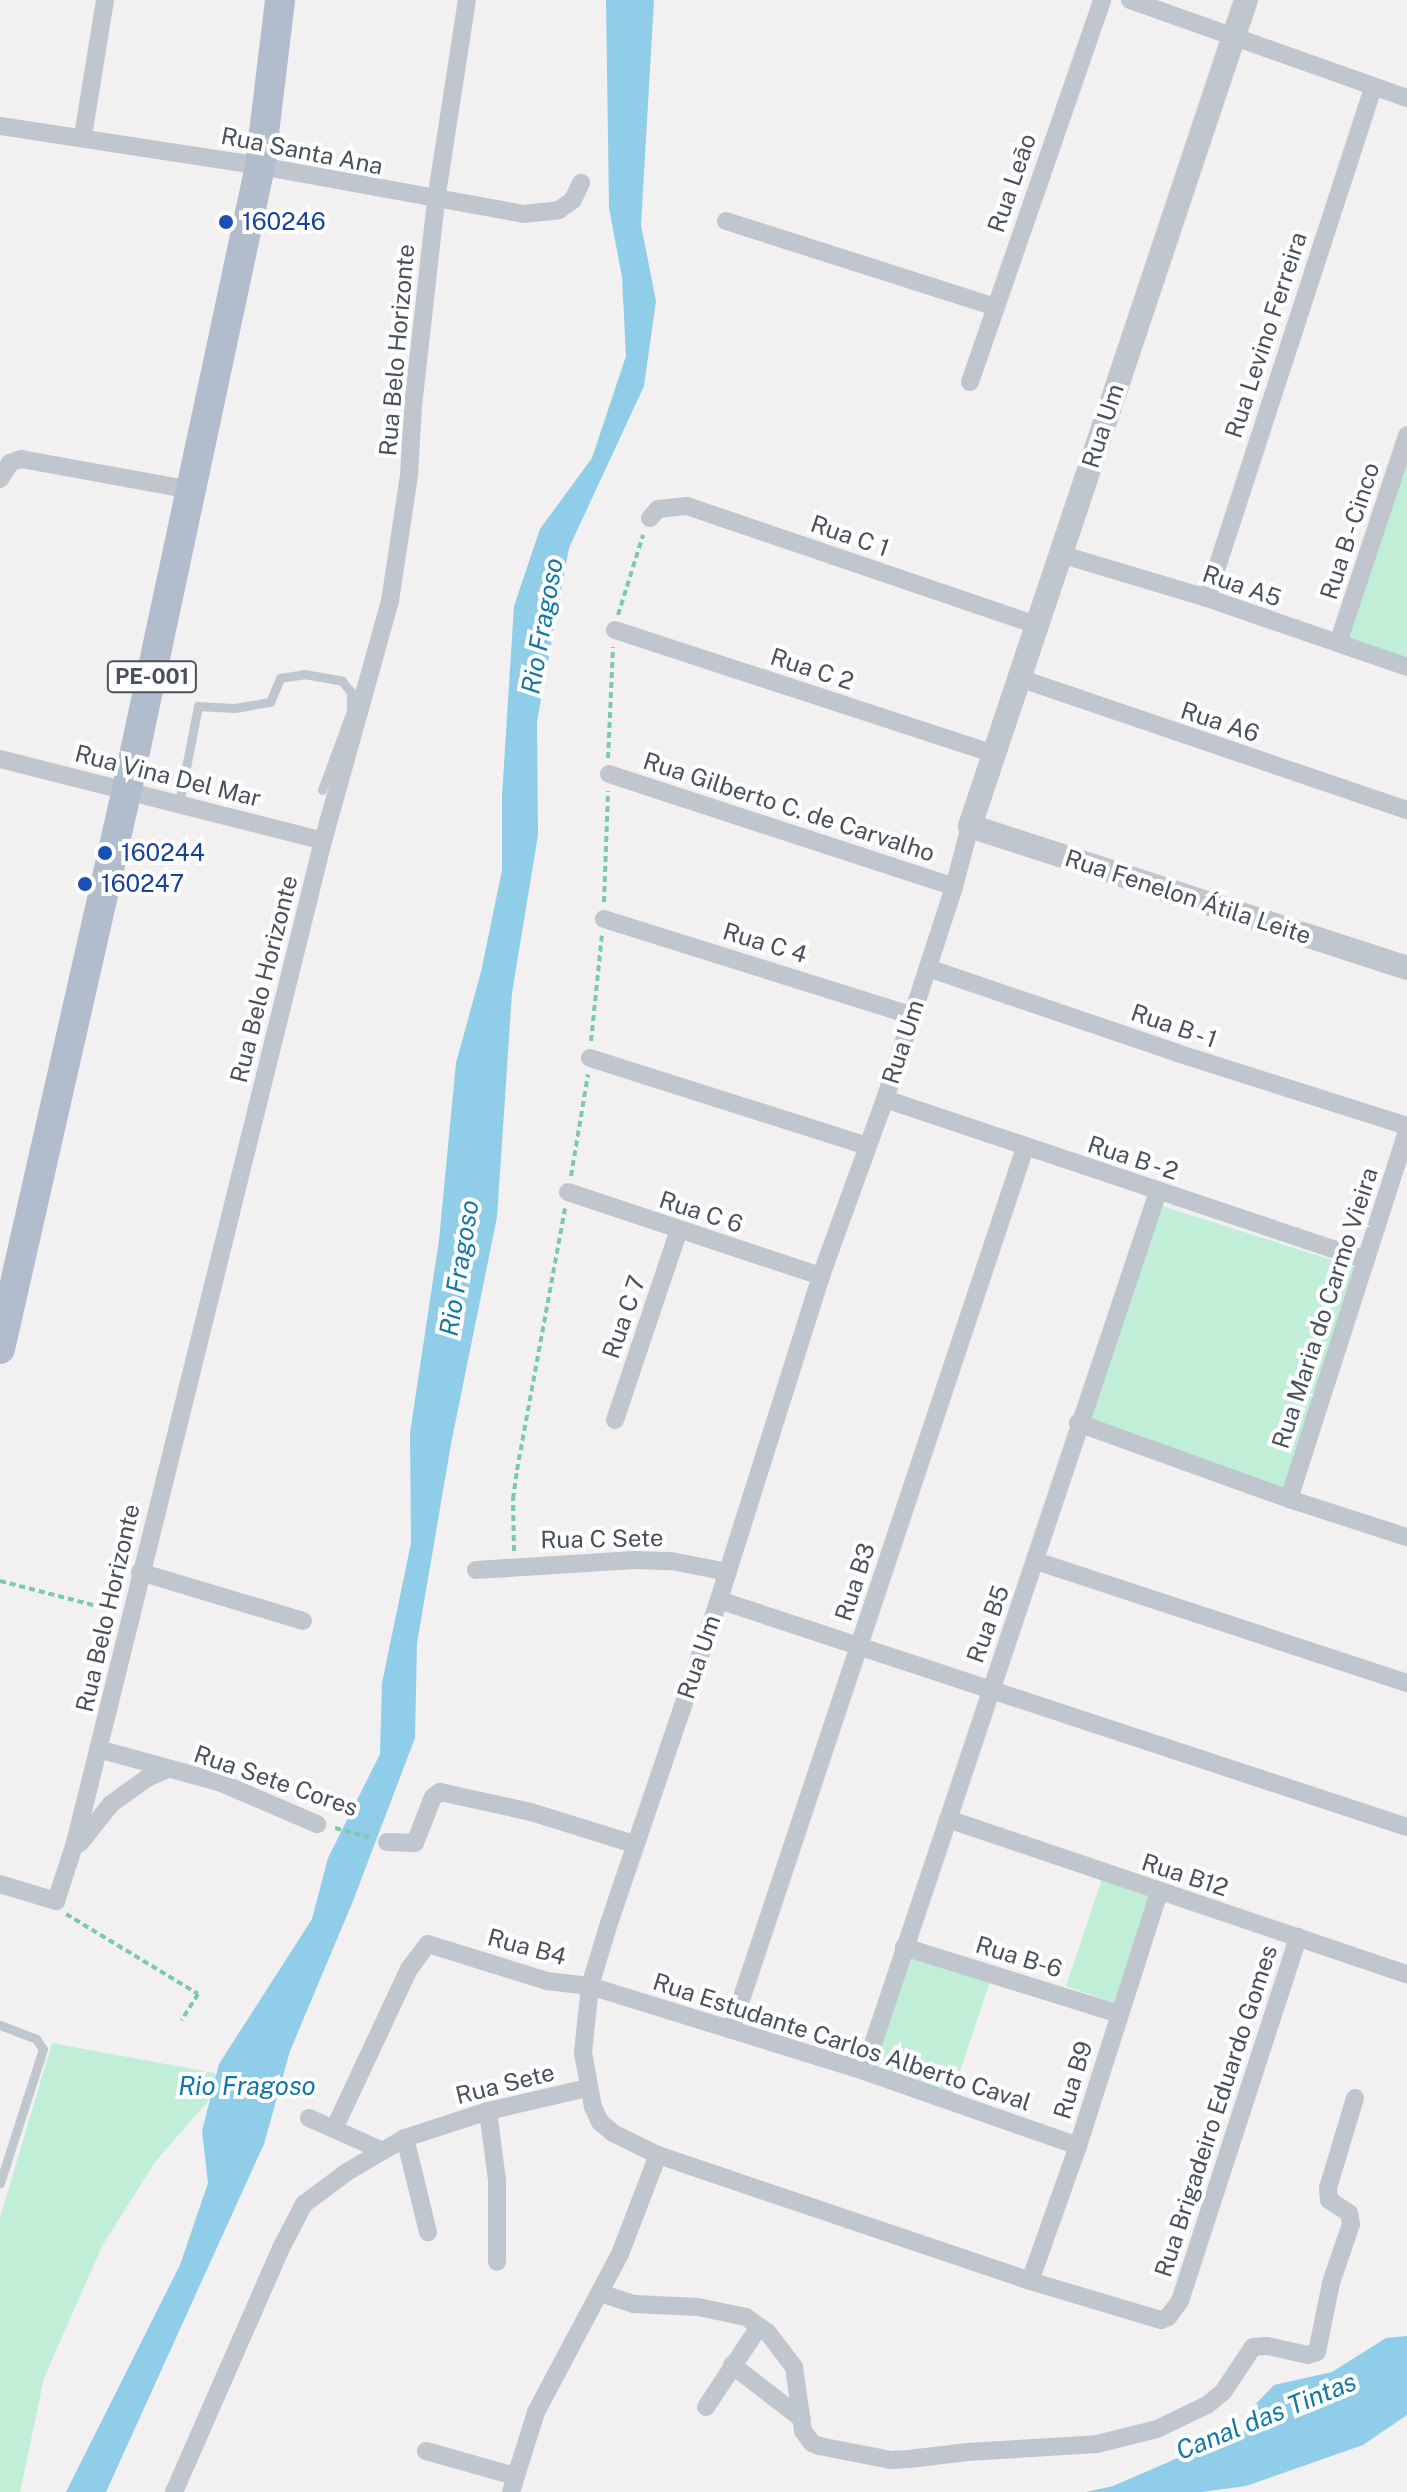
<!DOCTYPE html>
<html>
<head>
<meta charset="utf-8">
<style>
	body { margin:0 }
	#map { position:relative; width:1407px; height:2492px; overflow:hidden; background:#f2f0f0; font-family:"Public Sans",sans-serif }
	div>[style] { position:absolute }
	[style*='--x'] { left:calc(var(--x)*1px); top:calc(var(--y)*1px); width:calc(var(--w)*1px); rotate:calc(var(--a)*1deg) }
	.green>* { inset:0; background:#c1eed7 }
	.water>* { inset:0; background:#90cde9 }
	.path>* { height:4px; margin-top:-2px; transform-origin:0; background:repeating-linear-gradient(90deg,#7acaab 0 6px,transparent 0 10px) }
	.service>* { height:9px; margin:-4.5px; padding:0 4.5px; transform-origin:4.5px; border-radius:4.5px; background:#bfc6ce }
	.minor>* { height:18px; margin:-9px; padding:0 9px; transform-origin:9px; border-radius:9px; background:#bfc6ce }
	.tertiary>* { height:24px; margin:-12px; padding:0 12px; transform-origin:12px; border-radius:12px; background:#bfc6ce }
	.primary>* { height:30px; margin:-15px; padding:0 15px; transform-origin:15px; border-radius:15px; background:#b1bdcd }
	.dots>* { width:22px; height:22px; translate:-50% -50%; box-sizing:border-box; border:4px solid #fff; border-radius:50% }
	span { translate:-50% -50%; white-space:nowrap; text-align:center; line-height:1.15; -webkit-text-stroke:8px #fff; paint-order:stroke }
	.shield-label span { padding:2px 6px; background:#fff; border:2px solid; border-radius:6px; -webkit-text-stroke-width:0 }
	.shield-label { font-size:22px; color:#49515d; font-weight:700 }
	.street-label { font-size:24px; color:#49515d }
	.transit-label { font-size:24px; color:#164399 }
	.left { translate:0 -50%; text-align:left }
	.water-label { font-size:26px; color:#1378a6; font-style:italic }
</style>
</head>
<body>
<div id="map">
	<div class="green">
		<div style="clip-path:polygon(1407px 461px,1407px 665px,1346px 646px)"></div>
		<div style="clip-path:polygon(1159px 1205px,1354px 1267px,1286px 1491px,1089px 1426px)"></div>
		<div style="clip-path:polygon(1102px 1879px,1151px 1896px,1115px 2003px,1066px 1986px)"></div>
		<div style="clip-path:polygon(911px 1956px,990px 1982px,952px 2095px,873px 2069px)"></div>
		<div style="clip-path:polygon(52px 2043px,230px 2076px,155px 2162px,102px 2246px,44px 2378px,20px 2492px,0 2492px,0 2218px)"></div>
	</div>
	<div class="water">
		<div style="clip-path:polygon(606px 0,654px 0,641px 225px,656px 301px,644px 386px,569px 548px,537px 721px,538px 835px,512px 993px,497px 1217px,451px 1444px,417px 1643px,415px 1738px,353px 1901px,290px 2051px,264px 2144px,106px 2492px,66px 2492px,180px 2265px,208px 2183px,202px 2131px,219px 2064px,312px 1919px,328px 1858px,380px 1754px,382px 1683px,411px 1543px,410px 1433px,439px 1240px,456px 1063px,481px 972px,502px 870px,502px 796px,514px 606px,540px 529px,592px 458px,626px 356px,622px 277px,609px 208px)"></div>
		<div style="clip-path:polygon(1407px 2336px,1407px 2415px,1363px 2445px,1246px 2486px,1201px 2492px,1086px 2492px,1113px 2486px,1245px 2429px,1254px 2406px,1274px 2385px,1332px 2372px,1386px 2338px)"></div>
	</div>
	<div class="path">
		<div style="--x:618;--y:615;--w:84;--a:-72.6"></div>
		<div style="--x:608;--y:758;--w:111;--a:-87.4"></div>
		<div style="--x:604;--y:902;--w:111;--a:-87.9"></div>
		<div style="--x:591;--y:1041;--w:107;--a:-84.1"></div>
		<div style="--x:571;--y:1176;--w:103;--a:-80.5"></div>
		<div style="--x:514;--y:1551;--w:52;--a:-91.1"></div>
		<div style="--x:513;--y:1499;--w:29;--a:-82"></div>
		<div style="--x:517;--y:1470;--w:266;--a:-79.6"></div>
		<div style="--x:0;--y:1581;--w:120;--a:14.5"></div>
		<div style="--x:335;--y:1828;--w:35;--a:15"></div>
		<div style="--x:66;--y:1914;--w:154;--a:31.2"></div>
		<div style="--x:198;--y:1994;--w:31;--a:122"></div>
	</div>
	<div class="service">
		<div style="--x:179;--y:803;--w:99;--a:-78.9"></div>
		<div style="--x:198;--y:706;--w:37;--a:3"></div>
		<div style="--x:235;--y:708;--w:36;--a:-10"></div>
		<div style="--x:270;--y:702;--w:26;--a:-67"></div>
		<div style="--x:280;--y:678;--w:24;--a:-9"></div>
		<div style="--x:304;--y:674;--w:39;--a:10"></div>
		<div style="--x:342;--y:681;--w:14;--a:51"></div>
		<div style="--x:351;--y:692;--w:19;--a:90"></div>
		<div style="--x:351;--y:711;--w:84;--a:110.2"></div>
		<div style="--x:0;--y:2025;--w:39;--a:21"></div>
		<div style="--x:36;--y:2039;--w:12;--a:55"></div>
		<div style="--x:43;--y:2049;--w:141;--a:107.8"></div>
	</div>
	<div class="minor">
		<div style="--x:1130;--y:0;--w:294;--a:19.5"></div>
		<div style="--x:0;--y:126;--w:263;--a:8.7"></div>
		<div style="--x:260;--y:166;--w:267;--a:10.3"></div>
		<div style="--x:523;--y:214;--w:36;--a:-6"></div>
		<div style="--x:559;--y:210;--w:17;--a:-36"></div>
		<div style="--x:573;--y:200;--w:19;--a:-65"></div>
		<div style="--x:83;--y:136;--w:138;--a:-80.8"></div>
		<div style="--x:726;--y:221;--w:282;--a:17.7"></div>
		<div style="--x:970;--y:382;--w:404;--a:-70.9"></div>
		<div style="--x:0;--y:479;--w:19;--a:-58"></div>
		<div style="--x:10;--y:463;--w:12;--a:-20"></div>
		<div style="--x:21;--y:459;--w:174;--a:10.3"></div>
		<div style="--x:650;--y:518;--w:12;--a:-48"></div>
		<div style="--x:658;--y:509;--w:29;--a:-6"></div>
		<div style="--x:687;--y:506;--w:370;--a:18.8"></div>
		<div style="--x:1060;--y:554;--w:153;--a:16.7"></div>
		<div style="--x:1207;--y:598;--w:212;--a:19"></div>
		<div style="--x:1207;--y:598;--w:536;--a:-71.97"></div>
		<div style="--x:615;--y:630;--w:399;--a:18.1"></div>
		<div style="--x:1338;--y:643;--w:219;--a:-71.6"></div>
		<div style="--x:1019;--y:678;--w:410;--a:18.8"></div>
		<div style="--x:0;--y:759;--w:333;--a:14.2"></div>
		<div style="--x:609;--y:774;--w:363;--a:18.1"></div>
		<div style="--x:970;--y:826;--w:63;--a:104.7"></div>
		<div style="--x:954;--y:887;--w:223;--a:108"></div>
		<div style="--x:885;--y:1099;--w:188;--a:109.9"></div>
		<div style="--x:821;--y:1276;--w:340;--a:107.5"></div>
		<div style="--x:719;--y:1600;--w:341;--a:108.8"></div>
		<div style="--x:609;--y:1923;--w:66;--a:106.8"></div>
		<div style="--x:590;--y:1986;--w:67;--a:96"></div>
		<div style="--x:583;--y:2053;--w:55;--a:79.5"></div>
		<div style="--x:593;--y:2107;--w:17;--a:65"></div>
		<div style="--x:600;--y:2122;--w:17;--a:40"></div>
		<div style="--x:613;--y:2133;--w:50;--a:26.1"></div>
		<div style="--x:658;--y:2155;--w:393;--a:18.7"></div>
		<div style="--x:1030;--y:2281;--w:137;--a:16.6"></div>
		<div style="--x:1161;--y:2320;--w:8;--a:-23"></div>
		<div style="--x:1168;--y:2317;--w:20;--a:-53"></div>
		<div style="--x:1180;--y:2301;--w:383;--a:-72"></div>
		<div style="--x:604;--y:919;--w:322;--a:17.4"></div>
		<div style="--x:928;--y:968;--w:263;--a:18.8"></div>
		<div style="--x:1177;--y:1053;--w:241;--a:17.6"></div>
		<div style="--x:590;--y:1058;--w:288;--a:17.6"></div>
		<div style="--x:885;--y:1099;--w:507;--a:18.51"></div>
		<div style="--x:568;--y:1192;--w:267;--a:18.4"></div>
		<div style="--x:615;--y:1420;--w:200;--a:-71.4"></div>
		<div style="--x:1078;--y:1423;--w:224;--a:19.8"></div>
		<div style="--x:1289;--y:1499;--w:124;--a:17.9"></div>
		<div style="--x:1289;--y:1499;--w:386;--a:-72.2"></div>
		<div style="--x:1036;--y:1561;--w:391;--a:18.2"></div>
		<div style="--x:476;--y:1570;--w:158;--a:-3.6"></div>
		<div style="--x:634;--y:1560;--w:37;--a:2"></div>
		<div style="--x:671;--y:1561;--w:58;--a:10.9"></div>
		<div style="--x:140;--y:1572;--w:170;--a:16.7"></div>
		<div style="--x:719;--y:1600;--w:724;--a:18.26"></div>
		<div style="--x:98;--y:1749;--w:125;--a:15.3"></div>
		<div style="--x:219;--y:1782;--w:107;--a:23.2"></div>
		<div style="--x:948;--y:1819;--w:484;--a:18.7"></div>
		<div style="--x:387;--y:1842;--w:28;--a:2"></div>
		<div style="--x:415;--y:1843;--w:49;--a:-68.6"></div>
		<div style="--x:433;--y:1797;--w:9;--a:-36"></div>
		<div style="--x:440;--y:1792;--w:93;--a:12.4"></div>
		<div style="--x:531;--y:1812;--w:108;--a:17.3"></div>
		<div style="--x:80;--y:1843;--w:50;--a:-51.5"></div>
		<div style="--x:111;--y:1804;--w:44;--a:-35.8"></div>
		<div style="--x:147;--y:1778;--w:23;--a:-23"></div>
		<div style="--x:0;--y:1884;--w:59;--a:16.9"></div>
		<div style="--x:56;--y:1901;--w:61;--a:-71.9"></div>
		<div style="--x:75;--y:1843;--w:1032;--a:-76.1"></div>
		<div style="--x:323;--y:841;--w:249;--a:-74.4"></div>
		<div style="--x:390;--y:601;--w:127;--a:-81.4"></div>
		<div style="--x:409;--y:475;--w:69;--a:-86.7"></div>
		<div style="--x:413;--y:406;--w:207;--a:-83.6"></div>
		<div style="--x:436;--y:200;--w:202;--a:-81.2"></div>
		<div style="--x:904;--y:1947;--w:225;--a:17.3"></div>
		<div style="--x:731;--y:2030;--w:930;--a:-71.57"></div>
		<div style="--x:864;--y:2071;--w:927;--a:-71.51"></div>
		<div style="--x:488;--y:2111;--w:70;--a:82.6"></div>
		<div style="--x:497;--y:2180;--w:82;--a:90"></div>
		<div style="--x:309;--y:2118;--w:79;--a:24"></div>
		<div style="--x:335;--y:2127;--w:174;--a:-64.9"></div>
		<div style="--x:409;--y:1969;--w:31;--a:-53"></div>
		<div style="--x:428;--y:1944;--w:125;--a:17.3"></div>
		<div style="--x:547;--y:1981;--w:43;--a:6.6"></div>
		<div style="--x:590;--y:1986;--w:287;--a:17.2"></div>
		<div style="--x:864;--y:2071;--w:227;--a:19.3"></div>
		<div style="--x:405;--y:2138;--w:97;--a:76.3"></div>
		<div style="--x:1030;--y:2281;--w:143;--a:-70.4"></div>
		<div style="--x:1078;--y:2146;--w:267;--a:-72.3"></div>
		<div style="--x:600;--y:2293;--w:36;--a:18"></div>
		<div style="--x:634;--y:2304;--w:64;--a:2.7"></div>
		<div style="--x:698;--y:2307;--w:49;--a:11.8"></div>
		<div style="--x:746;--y:2317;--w:27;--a:36"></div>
		<div style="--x:768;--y:2333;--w:43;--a:52.6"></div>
		<div style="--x:794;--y:2367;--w:65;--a:82"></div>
		<div style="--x:803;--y:2431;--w:15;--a:53"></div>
		<div style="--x:812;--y:2443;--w:8;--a:23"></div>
		<div style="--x:819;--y:2446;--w:73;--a:11"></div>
		<div style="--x:891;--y:2460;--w:18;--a:-3"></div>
		<div style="--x:909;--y:2459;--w:59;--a:-6.8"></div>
		<div style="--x:968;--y:2452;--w:129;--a:-3.5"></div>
		<div style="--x:1097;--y:2444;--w:62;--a:-14"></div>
		<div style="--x:1157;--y:2429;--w:55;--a:-25.6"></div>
		<div style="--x:1207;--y:2405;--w:21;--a:-39"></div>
		<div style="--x:1223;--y:2392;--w:54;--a:-56.3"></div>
		<div style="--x:1253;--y:2347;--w:14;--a:-4"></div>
		<div style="--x:1267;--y:2346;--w:42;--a:12.4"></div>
		<div style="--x:1308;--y:2355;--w:9;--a:-18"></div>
		<div style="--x:1317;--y:2352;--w:70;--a:-78.5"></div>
		<div style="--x:1331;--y:2283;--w:62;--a:-71.3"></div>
		<div style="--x:1351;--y:2224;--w:11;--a:-100"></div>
		<div style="--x:1349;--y:2213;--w:24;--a:-147"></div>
		<div style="--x:1329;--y:2200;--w:12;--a:-95"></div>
		<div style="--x:1328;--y:2188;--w:94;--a:-73.3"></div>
		<div style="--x:732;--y:2365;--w:88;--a:37.6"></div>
		<div style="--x:706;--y:2407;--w:96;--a:-56.5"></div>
		<div style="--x:426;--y:2451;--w:92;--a:15.7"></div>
		<div style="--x:174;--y:2492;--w:266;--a:-66.3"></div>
		<div style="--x:281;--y:2248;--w:50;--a:-62.4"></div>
		<div style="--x:304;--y:2204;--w:54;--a:-36.7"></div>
		<div style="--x:347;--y:2172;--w:67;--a:-30.4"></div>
		<div style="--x:405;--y:2138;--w:87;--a:-18"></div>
		<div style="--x:488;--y:2111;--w:103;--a:-13"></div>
		<div style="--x:511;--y:2492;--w:84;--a:-72.6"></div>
		<div style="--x:536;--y:2412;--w:179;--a:-62"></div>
		<div style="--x:620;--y:2254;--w:106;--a:-69"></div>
	</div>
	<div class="tertiary">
		<div style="--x:1246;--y:0;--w:871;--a:108.48"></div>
		<div style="--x:970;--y:826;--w:459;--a:18"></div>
	</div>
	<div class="primary">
		<div style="--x:0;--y:1349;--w:574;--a:-77.22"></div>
		<div style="--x:127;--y:789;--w:637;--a:-77.95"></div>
		<div style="--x:260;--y:166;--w:167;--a:-83.1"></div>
	</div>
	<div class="dots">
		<div style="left:226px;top:222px;background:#1a4fb4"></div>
		<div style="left:105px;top:853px;background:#1a4fb4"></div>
		<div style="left:85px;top:884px;background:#1a4fb4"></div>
	</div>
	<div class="shield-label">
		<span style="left:152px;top:677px">PE-001</span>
	</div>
	<div class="street-label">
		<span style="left:302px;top:151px;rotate:11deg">Rua Santa Ana</span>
		<span style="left:1012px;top:183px;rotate:-71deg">Rua Leão</span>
		<span style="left:1266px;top:335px;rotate:-72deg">Rua Levino Ferreira</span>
		<span style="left:397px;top:350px;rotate:-85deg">Rua Belo Horizonte</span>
		<span style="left:1103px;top:426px;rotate:-72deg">Rua Um</span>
		<span style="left:1350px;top:531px;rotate:-72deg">Rua B - Cinco</span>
		<span style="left:850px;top:536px;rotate:19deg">Rua C 1</span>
		<span style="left:1242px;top:586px;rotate:19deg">Rua A5</span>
		<span style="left:812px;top:669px;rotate:18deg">Rua C 2</span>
		<span style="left:1220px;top:722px;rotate:18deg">Rua A6</span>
		<span style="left:168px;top:776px;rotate:14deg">Rua Vina Del Mar</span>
		<span style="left:789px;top:807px;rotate:18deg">Rua Gilberto C. de Carvalho</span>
		<span style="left:1188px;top:897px;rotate:18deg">Rua Fenelon Átila Leite</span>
		<span style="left:765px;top:943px;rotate:17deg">Rua C 4</span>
		<span style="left:264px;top:979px;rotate:-76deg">Rua Belo Horizonte</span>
		<span style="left:1174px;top:1026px;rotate:19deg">Rua B - 1</span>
		<span style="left:903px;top:1042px;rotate:-72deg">Rua Um</span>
		<span style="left:1133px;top:1158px;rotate:18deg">Rua B - 2</span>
		<span style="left:701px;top:1212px;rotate:18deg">Rua C 6</span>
		<span style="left:1325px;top:1308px;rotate:-72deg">Rua Maria do Carmo Vieira</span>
		<span style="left:624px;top:1317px;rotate:-71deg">Rua C 7</span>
		<span style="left:602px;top:1539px;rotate:-1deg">Rua C Sete</span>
		<span style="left:855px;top:1582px;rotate:-72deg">Rua B3</span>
		<span style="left:108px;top:1608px;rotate:-77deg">Rua Belo Horizonte</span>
		<span style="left:988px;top:1624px;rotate:-70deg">Rua B5</span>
		<span style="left:699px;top:1657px;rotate:-71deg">Rua Um</span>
		<span style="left:276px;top:1781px;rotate:19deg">Rua Sete Cores</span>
		<span style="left:1185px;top:1875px;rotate:18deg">Rua B12</span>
		<span style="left:527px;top:1947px;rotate:15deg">Rua B4</span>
		<span style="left:1019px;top:1957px;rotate:17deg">Rua B-6</span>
		<span style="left:842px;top:2042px;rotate:18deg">Rua Estudante Carlos Alberto Caval</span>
		<span style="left:1073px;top:2080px;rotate:-73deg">Rua B9</span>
		<span style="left:505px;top:2084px;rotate:-14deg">Rua Sete</span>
		<span style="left:1216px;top:2111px;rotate:-72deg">Rua Brigadeiro Eduardo Gomes</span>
	</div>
	<div class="transit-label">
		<span class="left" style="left:242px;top:222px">160246</span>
		<span class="left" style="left:121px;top:853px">160244</span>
		<span class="left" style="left:101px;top:884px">160247</span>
	</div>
	<div class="water-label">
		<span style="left:542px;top:626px;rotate:-80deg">Rio Fragoso</span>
		<span style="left:459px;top:1268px;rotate:-81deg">Rio Fragoso</span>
		<span style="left:247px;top:2086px">Rio Fragoso</span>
		<span style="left:1266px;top:2416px;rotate:-22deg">Canal das Tintas</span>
	</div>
</div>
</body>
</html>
